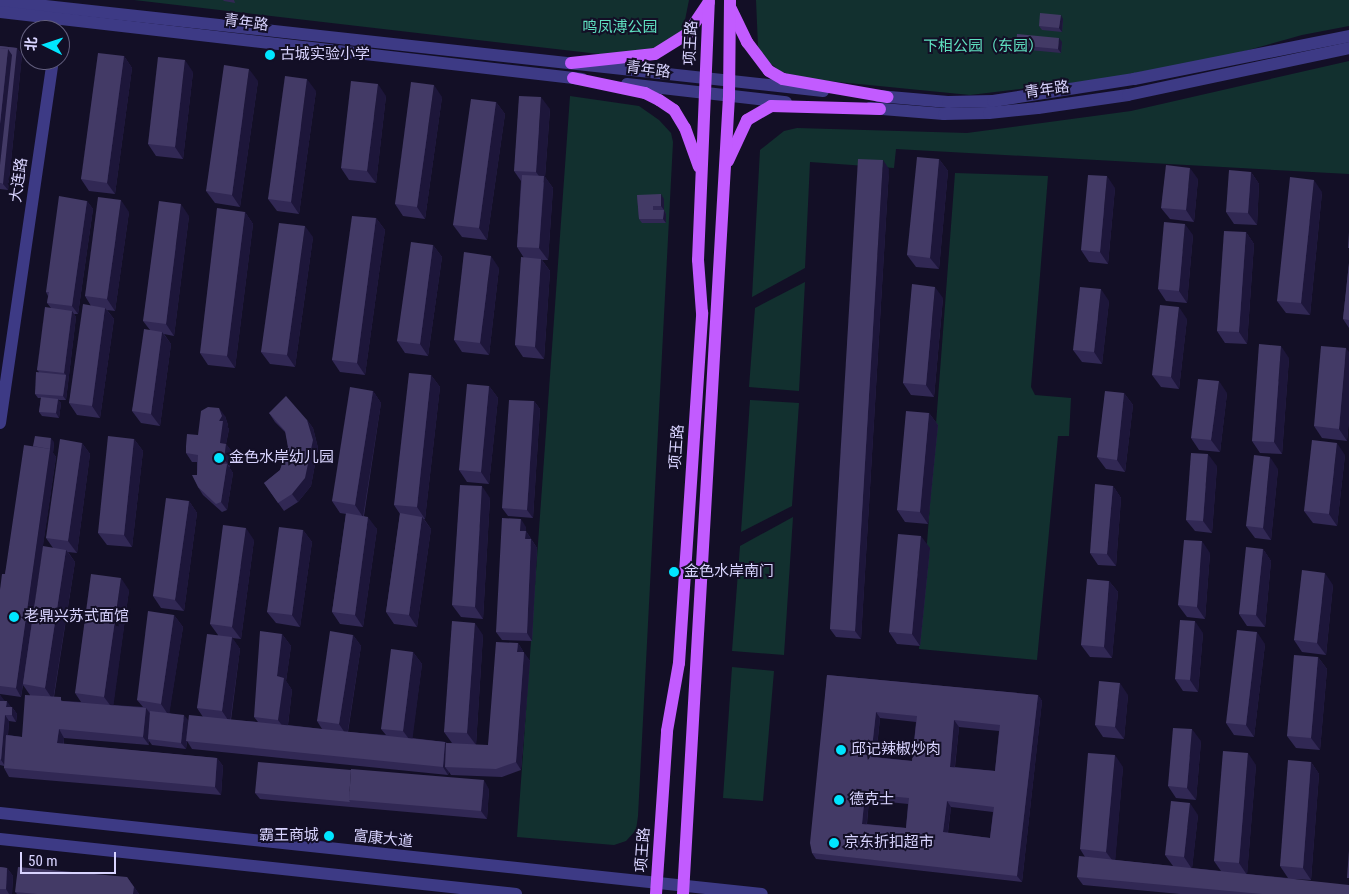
<!DOCTYPE html>
<html>
<head>
<meta charset="utf-8">
<style>
	body { margin:0 }
	#map { position:relative; width:1349px; height:894px; overflow:hidden; background:#130f26; font-family:"Roboto Condensed","Noto Sans SC",sans-serif }
	div>[style] { position:absolute }
	[style*='--x'] { left:calc(var(--x)*1px); top:calc(var(--y)*1px); width:calc(var(--w)*1px); rotate:calc(var(--a)*1deg) }
	.green>* { inset:0; background:#12302f }
	.minor>* { height:12px; margin:-6px; padding:0 6px; transform-origin:6px; border-radius:6px; background:#3d3a85 }
	.major>* { height:12px; margin:-6px; padding:0 6px; transform-origin:6px; border-radius:6px; background:#c25bff }
	.wall>* { inset:0; background:#312854 }
	.shaded-wall>* { inset:0; background:#1d163a }
	.building>* { inset:0; background:#433a66 }
	.dots>* { width:14px; height:14px; translate:-50% -50%; box-sizing:border-box; border:2px solid #130f26; border-radius:50% }
	span { translate:-50% -50%; white-space:nowrap; text-align:center; line-height:1.15; -webkit-text-stroke:4px #130f26; paint-order:stroke }
	.street-label { font-size:15px; color:#d9d4ff }
	.park-label { font-size:15px; color:#5fe0c0 }
	.poi-label { font-size:15px; color:#d9d4ff }
	.left { translate:0 -50%; text-align:left }
	.right { translate:-100% -50%; text-align:right }
	.north { position:absolute; left:20px; top:20px; width:50px; height:50px; box-sizing:border-box; background:#130f26; border:1px solid #625e7d; border-radius:50%; rotate:274deg; font-size:14px; font-weight:700; line-height:20px; text-align:center; color:#d9d4ff }
	.north::after { content:''; display:block; margin:auto; width:18px; height:22px; background:#00e5ff; clip-path:polygon(50% 0,100% 100%,50% 72%,0 100%) }
	.scale { position:absolute; left:20px; top:852px; width:96px; height:22px; box-sizing:border-box; border:2px solid #d9d4ff; border-top:0; padding-left:6px; font-size:15px; line-height:18px; white-space:nowrap; color:#d9d4ff; -webkit-text-stroke:4px #130f26; paint-order:stroke }
</style>
</head>
<body>
<div id="map">
	<div class="green">
		<div style="clip-path:polygon(134px 0,689px 0,683px 30px,668px 45px,625px 57px)"></div>
		<div style="clip-path:polygon(756px 0,1349px 0,1349px 26px,1302px 35px,1227px 56px,1105px 79px,970px 95px,798px 78px,780px 71px,765px 59px,758px 46px)"></div>
		<div style="clip-path:polygon(1349px 61px,1349px 174px,896px 149px,894px 168px,810px 162px,805px 268px,752px 297px,760px 150px,784px 131px,797px 128px,967px 133px,1131px 111px)"></div>
		<div style="clip-path:polygon(570px 96px,639px 106px,659px 120px,671px 133px,673px 142px,638px 816px,636px 830px,626px 841px,614px 845px,517px 837px)"></div>
		<div style="clip-path:polygon(955px 173px,1048px 176px,1031px 387px,1035px 395px,1071px 398px,1069px 436px,1058px 436px,1037px 660px,919px 649px)"></div>
		<div style="clip-path:polygon(805px 282px,799px 391px,749px 387px,755px 308px)"></div>
		<div style="clip-path:polygon(750px 400px,799px 403px,792px 506px,741px 532px)"></div>
		<div style="clip-path:polygon(793px 517px,784px 655px,732px 651px,740px 546px)"></div>
		<div style="clip-path:polygon(732px 667px,774px 671px,763px 801px,723px 798px)"></div>
	</div>
	<div class="minor">
		<div style="--x:0;--y:1;--w:828;--a:6.24"></div>
		<div style="--x:0;--y:12;--w:586;--a:6.57"></div>
		<div style="--x:627;--y:84;--w:160;--a:6.5"></div>
		<div style="--x:878;--y:96;--w:70;--a:4.9"></div>
		<div style="--x:948;--y:102;--w:45;--a:-1.3"></div>
		<div style="--x:993;--y:101;--w:143;--a:-8.9"></div>
		<div style="--x:1134;--y:79;--w:219;--a:-11.3"></div>
		<div style="--x:870;--y:108;--w:74;--a:4.6"></div>
		<div style="--x:944;--y:114;--w:45;--a:-1.3"></div>
		<div style="--x:989;--y:113;--w:49;--a:-5.8"></div>
		<div style="--x:1038;--y:108;--w:91;--a:-8.2"></div>
		<div style="--x:1128;--y:95;--w:226;--a:-12"></div>
		<div style="--x:0;--y:423;--w:367;--a:-81.7"></div>
		<div style="--x:0;--y:813;--w:766;--a:6.07"></div>
		<div style="--x:0;--y:839;--w:519;--a:6.08"></div>
	</div>
	<div class="major">
		<div style="--x:731;--y:9;--w:37;--a:64"></div>
		<div style="--x:747;--y:42;--w:36;--a:53"></div>
		<div style="--x:769;--y:71;--w:16;--a:30"></div>
		<div style="--x:783;--y:79;--w:106;--a:9.8"></div>
		<div style="--x:571;--y:63;--w:84;--a:-6.1"></div>
		<div style="--x:655;--y:54;--w:39;--a:-32"></div>
		<div style="--x:688;--y:33;--w:37;--a:-56"></div>
		<div style="--x:573;--y:78;--w:74;--a:11.8"></div>
		<div style="--x:645;--y:93;--w:16;--a:27"></div>
		<div style="--x:659;--y:100;--w:18;--a:34"></div>
		<div style="--x:674;--y:110;--w:21;--a:59"></div>
		<div style="--x:685;--y:128;--w:41;--a:70.3"></div>
		<div style="--x:728;--y:161;--w:45;--a:-65.1"></div>
		<div style="--x:747;--y:120;--w:28;--a:-30"></div>
		<div style="--x:771;--y:106;--w:109;--a:1.6"></div>
		<div style="--x:656;--y:894;--w:163;--a:-86.1"></div>
		<div style="--x:667;--y:731;--w:69;--a:-80"></div>
		<div style="--x:679;--y:663;--w:351;--a:-86.2"></div>
		<div style="--x:702;--y:313;--w:53;--a:-94.3"></div>
		<div style="--x:698;--y:260;--w:260;--a:-87.6"></div>
		<div style="--x:683;--y:894;--w:798;--a:-86.7"></div>
		<div style="--x:729;--y:97;--w:97;--a:-89.4"></div>
	</div>
	<div class="wall">
		<div style="clip-path:polygon(223px 0,234px 0,235px 3px,224px 1px)"></div>
		<div style="clip-path:polygon(1063px 19px,1062px 32px,1042px 30px,1039px 26px)"></div>
		<div style="clip-path:polygon(1062px 42px,1061px 53px,1019px 49px,1016px 45px)"></div>
		<div style="clip-path:polygon(0 46px,17px 48px,22px 55px,8px 190px,0 189px)"></div>
		<div style="clip-path:polygon(124px 56px,132px 68px,115px 194px,89px 191px,81px 179px)"></div>
		<div style="clip-path:polygon(193px 72px,183px 159px,156px 156px,148px 144px)"></div>
		<div style="clip-path:polygon(258px 81px,240px 207px,215px 203px,206px 191px)"></div>
		<div style="clip-path:polygon(316px 91px,299px 214px,277px 211px,268px 199px)"></div>
		<div style="clip-path:polygon(386px 96px,376px 183px,349px 180px,341px 168px)"></div>
		<div style="clip-path:polygon(442px 97px,425px 219px,403px 216px,395px 204px)"></div>
		<div style="clip-path:polygon(496px 102px,505px 114px,487px 240px,462px 237px,453px 225px)"></div>
		<div style="clip-path:polygon(550px 109px,545px 177px,553px 188px,548px 260px,542px 260px,550px 271px,544px 359px,523px 357px,515px 345px,524px 258px,517px 247px,521px 181px,514px 171px)"></div>
		<div style="clip-path:polygon(939px 159px,948px 171px,939px 269px,916px 267px,907px 255px)"></div>
		<div style="clip-path:polygon(889px 169px,861px 639px,836px 637px,830px 629px)"></div>
		<div style="clip-path:polygon(1251px 172px,1259px 184px,1257px 225px,1234px 224px,1226px 212px)"></div>
		<div style="clip-path:polygon(1198px 179px,1194px 222px,1170px 219px,1161px 208px)"></div>
		<div style="clip-path:polygon(1115px 188px,1108px 264px,1089px 262px,1081px 250px)"></div>
		<div style="clip-path:polygon(1322px 192px,1310px 315px,1286px 313px,1277px 301px)"></div>
		<div style="clip-path:polygon(637px 195px,664px 199px,664px 210px,666px 214px,666px 223px,642px 223px,639px 219px)"></div>
		<div style="clip-path:polygon(87px 201px,93px 209px,78px 314px,74px 314px,76px 317px,66px 400px,58px 400px,61px 403px,59px 418px,42px 416px,39px 412px,41px 398px,38px 398px,35px 394px,39px 372px,37px 370px,51px 308px,47px 303px,48px 296px,46px 292px)"></div>
		<div style="clip-path:polygon(129px 212px,115px 311px,107px 310px,114px 319px,100px 418px,77px 415px,69px 403px,91px 306px,85px 296px)"></div>
		<div style="clip-path:polygon(245px 212px,253px 224px,235px 368px,208px 365px,200px 353px)"></div>
		<div style="clip-path:polygon(189px 216px,174px 336px,164px 334px,171px 344px,160px 426px,141px 423px,132px 411px,150px 330px,143px 321px)"></div>
		<div style="clip-path:polygon(376px 218px,385px 230px,365px 375px,340px 372px,332px 360px)"></div>
		<div style="clip-path:polygon(1246px 232px,1254px 244px,1247px 344px,1225px 343px,1217px 331px)"></div>
		<div style="clip-path:polygon(1193px 235px,1187px 303px,1166px 301px,1158px 289px)"></div>
		<div style="clip-path:polygon(313px 237px,295px 367px,270px 364px,261px 352px)"></div>
		<div style="clip-path:polygon(433px 245px,442px 257px,428px 356px,405px 353px,397px 341px)"></div>
		<div style="clip-path:polygon(1349px 263px,1349px 328px,1343px 319px)"></div>
		<div style="clip-path:polygon(499px 268px,489px 355px,462px 352px,454px 340px)"></div>
		<div style="clip-path:polygon(943px 298px,934px 397px,911px 395px,903px 383px)"></div>
		<div style="clip-path:polygon(1109px 301px,1102px 364px,1082px 362px,1073px 350px)"></div>
		<div style="clip-path:polygon(1187px 319px,1179px 389px,1161px 387px,1152px 375px)"></div>
		<div style="clip-path:polygon(1349px 352px,1349px 419px,1347px 441px,1322px 438px,1314px 426px)"></div>
		<div style="clip-path:polygon(1289px 358px,1282px 454px,1260px 453px,1252px 441px)"></div>
		<div style="clip-path:polygon(431px 375px,440px 387px,425px 519px,424px 519px,431px 529px,417px 627px,394px 624px,386px 612px,400px 514px,394px 505px)"></div>
		<div style="clip-path:polygon(489px 386px,498px 398px,489px 484px,467px 482px,459px 470px)"></div>
		<div style="clip-path:polygon(373px 391px,381px 403px,364px 516px,377px 529px,363px 627px,340px 624px,332px 612px,346px 514px,340px 513px,332px 501px)"></div>
		<div style="clip-path:polygon(1124px 393px,1133px 405px,1125px 472px,1106px 469px,1097px 457px)"></div>
		<div style="clip-path:polygon(1227px 393px,1220px 452px,1199px 450px,1191px 438px)"></div>
		<div style="clip-path:polygon(534px 401px,540px 409px,533px 518px,508px 516px,502px 508px)"></div>
		<div style="clip-path:polygon(269px 413px,307px 420px,313px 428px,318px 448px,311px 486px,298px 502px,284px 511px,264px 483px,280px 470px,288px 447px,286px 433px,275px 422px)"></div>
		<div style="clip-path:polygon(929px 413px,938px 425px,928px 524px,905px 522px,897px 510px)"></div>
		<div style="clip-path:polygon(225px 416px,228px 425px,227px 426px,229px 429px,226px 444px,232px 452px,230px 467px,229px 467px,233px 473px,227px 510px,222px 512px,203px 495px,198px 487px,197px 475px,197px 462px,192px 462px,186px 453px,198px 435px)"></div>
		<div style="clip-path:polygon(134px 439px,143px 451px,132px 547px,107px 545px,98px 533px)"></div>
		<div style="clip-path:polygon(54px 442px,53px 453px,56px 457px,34px 605px,53px 548px,46px 538px,82px 443px,90px 454px,77px 553px,68px 552px,75px 562px,54px 697px,63px 701px,81px 702px,75px 693px,129px 590px,113px 705px,143px 707px,137px 700px,174px 615px,183px 627px,169px 713px,189px 721px,203px 717px,197px 708px,218px 635px,210px 624px,254px 540px,241px 639px,232px 638px,240px 649px,231px 720px,258px 722px,254px 717px,282px 634px,291px 646px,286px 681px,292px 690px,288px 725px,322px 729px,317px 721px,353px 635px,361px 646px,348px 732px,386px 735px,381px 729px,413px 652px,422px 664px,412px 738px,445px 742px,447px 743px,452px 743px,444px 732px,483px 635px,476px 745px,488px 745px,518px 643px,523px 651px,523px 652px,530px 661px,521px 770px,502px 777px,451px 775px,449px 772px,448px 775px,192px 749px,187px 741px,186px 749px,152px 745px,149px 741px,149px 745px,64px 738px,64px 744px,217px 758px,223px 766px,221px 795px,9px 777px,4px 768px,4px 766px,0 765px,0 695px,4px 701px,11px 707px,12px 707px,17px 714px,16px 722px,9px 721px,8px 735px,22px 737px,30px 695px,23px 685px,21px 697px,0 694px,0 590px,5px 574px,33px 446px)"></div>
		<div style="clip-path:polygon(1345px 455px,1337px 526px,1313px 523px,1304px 511px)"></div>
		<div style="clip-path:polygon(1217px 466px,1212px 533px,1195px 531px,1186px 520px)"></div>
		<div style="clip-path:polygon(1278px 469px,1271px 540px,1255px 538px,1246px 526px)"></div>
		<div style="clip-path:polygon(1113px 486px,1121px 498px,1116px 566px,1098px 565px,1090px 553px)"></div>
		<div style="clip-path:polygon(490px 498px,483px 619px,461px 617px,452px 605px)"></div>
		<div style="clip-path:polygon(189px 501px,197px 513px,184px 611px,161px 608px,153px 596px)"></div>
		<div style="clip-path:polygon(526px 527px,526px 531px,537px 548px,532px 641px,502px 640px,496px 632px)"></div>
		<div style="clip-path:polygon(303px 530px,312px 542px,300px 627px,276px 623px,267px 612px)"></div>
		<div style="clip-path:polygon(930px 548px,920px 646px,897px 644px,889px 632px)"></div>
		<div style="clip-path:polygon(1263px 549px,1271px 561px,1265px 627px,1247px 626px,1239px 614px)"></div>
		<div style="clip-path:polygon(1210px 553px,1205px 619px,1187px 617px,1178px 605px)"></div>
		<div style="clip-path:polygon(1109px 581px,1118px 592px,1112px 658px,1090px 657px,1081px 645px)"></div>
		<div style="clip-path:polygon(1333px 585px,1326px 655px,1302px 652px,1294px 640px)"></div>
		<div style="clip-path:polygon(1203px 633px,1198px 692px,1183px 691px,1175px 679px)"></div>
		<div style="clip-path:polygon(1265px 644px,1254px 737px,1234px 735px,1226px 723px)"></div>
		<div style="clip-path:polygon(1318px 657px,1327px 669px,1320px 750px,1296px 748px,1287px 736px)"></div>
		<div style="clip-path:polygon(evenodd,827px 675px,1038px 695px,1042px 701px,1022px 882px,816px 859px,812px 853px,827px 675px,880px 718px,916px 722px,912px 761px,876px 757px,880px 718px,827px 675px,959px 727px,999px 731px,995px 771px,955px 767px,959px 727px,827px 675px,869px 800px,908px 804px,906px 828px,867px 824px,869px 800px,827px 675px,951px 807px,993px 812px,990px 838px,948px 833px,951px 807px)"></div>
		<div style="clip-path:polygon(1128px 695px,1124px 739px,1103px 737px,1095px 725px)"></div>
		<div style="clip-path:polygon(1201px 741px,1196px 800px,1176px 798px,1168px 786px)"></div>
		<div style="clip-path:polygon(1311px 762px,1319px 774px,1311px 880px,1293px 879px,1349px 894px,1180px 894px,1083px 885px,1077px 877px,1085px 857px,1080px 849px,1123px 767px,1115px 860px,1173px 866px,1165px 855px,1198px 815px,1192px 868px,1221px 871px,1214px 861px,1256px 765px,1247px 874px,1288px 878px,1280px 866px)"></div>
		<div style="clip-path:polygon(489px 789px,487px 819px,260px 799px,255px 793px)"></div>
		<div style="clip-path:polygon(0 867px,7px 868px,13px 876px,12px 894px,0 894px)"></div>
		<div style="clip-path:polygon(127px 877px,139px 894px,17px 894px,15px 892px)"></div>
	</div>
	<div class="shaded-wall">
		<div style="clip-path:polygon(1061px 15px,1063px 19px,1062px 32px,1059px 28px)"></div>
		<div style="clip-path:polygon(1059px 38px,1062px 42px,1061px 53px,1058px 49px)"></div>
		<div style="clip-path:polygon(17px 48px,22px 55px,8px 190px,3px 184px,0 183px,0 124px,8px 49px)"></div>
		<div style="clip-path:polygon(124px 56px,132px 68px,115px 194px,107px 183px)"></div>
		<div style="clip-path:polygon(185px 60px,193px 72px,183px 159px,175px 147px)"></div>
		<div style="clip-path:polygon(249px 69px,258px 81px,240px 207px,232px 195px)"></div>
		<div style="clip-path:polygon(307px 79px,316px 91px,299px 214px,291px 202px)"></div>
		<div style="clip-path:polygon(378px 84px,386px 96px,376px 183px,367px 171px)"></div>
		<div style="clip-path:polygon(434px 85px,442px 97px,425px 219px,417px 207px)"></div>
		<div style="clip-path:polygon(541px 97px,550px 109px,545px 177px,553px 188px,548px 260px,539px 248px,544px 183px,536px 172px)"></div>
		<div style="clip-path:polygon(496px 102px,505px 114px,487px 240px,479px 228px)"></div>
		<div style="clip-path:polygon(939px 159px,948px 171px,939px 269px,930px 258px)"></div>
		<div style="clip-path:polygon(883px 160px,889px 169px,861px 639px,855px 631px)"></div>
		<div style="clip-path:polygon(1190px 168px,1198px 179px,1194px 222px,1186px 210px)"></div>
		<div style="clip-path:polygon(1251px 172px,1259px 184px,1257px 225px,1248px 213px)"></div>
		<div style="clip-path:polygon(1107px 176px,1115px 188px,1108px 264px,1100px 252px)"></div>
		<div style="clip-path:polygon(1314px 180px,1322px 192px,1310px 315px,1301px 303px)"></div>
		<div style="clip-path:polygon(661px 194px,664px 199px,664px 210px,661px 206px)"></div>
		<div style="clip-path:polygon(121px 200px,129px 212px,115px 311px,107px 299px)"></div>
		<div style="clip-path:polygon(87px 201px,93px 209px,78px 314px,72px 306px)"></div>
		<div style="clip-path:polygon(181px 204px,189px 216px,174px 336px,166px 324px)"></div>
		<div style="clip-path:polygon(664px 210px,666px 214px,666px 223px,663px 219px)"></div>
		<div style="clip-path:polygon(245px 212px,253px 224px,235px 368px,227px 356px)"></div>
		<div style="clip-path:polygon(376px 218px,385px 230px,365px 375px,357px 363px)"></div>
		<div style="clip-path:polygon(1185px 224px,1193px 235px,1187px 303px,1179px 291px)"></div>
		<div style="clip-path:polygon(305px 226px,313px 237px,295px 367px,287px 355px)"></div>
		<div style="clip-path:polygon(1246px 232px,1254px 244px,1247px 344px,1239px 332px)"></div>
		<div style="clip-path:polygon(433px 245px,442px 257px,428px 356px,420px 344px)"></div>
		<div style="clip-path:polygon(491px 256px,499px 268px,489px 355px,480px 343px)"></div>
		<div style="clip-path:polygon(541px 259px,550px 271px,544px 359px,535px 347px)"></div>
		<div style="clip-path:polygon(935px 287px,943px 298px,934px 397px,926px 385px)"></div>
		<div style="clip-path:polygon(1101px 289px,1109px 301px,1102px 364px,1094px 352px)"></div>
		<div style="clip-path:polygon(1179px 307px,1187px 319px,1179px 389px,1171px 377px)"></div>
		<div style="clip-path:polygon(105px 308px,114px 319px,100px 418px,92px 406px)"></div>
		<div style="clip-path:polygon(72px 311px,76px 317px,66px 400px,63px 396px,66px 375px,64px 373px)"></div>
		<div style="clip-path:polygon(162px 332px,171px 344px,160px 426px,151px 414px)"></div>
		<div style="clip-path:polygon(1281px 346px,1289px 358px,1282px 454px,1274px 442px)"></div>
		<div style="clip-path:polygon(1346px 348px,1349px 352px,1349px 419px,1347px 441px,1339px 429px)"></div>
		<div style="clip-path:polygon(431px 375px,440px 387px,425px 519px,417px 507px)"></div>
		<div style="clip-path:polygon(1219px 381px,1227px 393px,1220px 452px,1211px 440px)"></div>
		<div style="clip-path:polygon(489px 386px,498px 398px,489px 484px,481px 472px)"></div>
		<div style="clip-path:polygon(373px 391px,381px 403px,363px 517px,355px 505px)"></div>
		<div style="clip-path:polygon(1124px 393px,1133px 405px,1125px 472px,1117px 460px)"></div>
		<div style="clip-path:polygon(58px 399px,61px 403px,59px 418px,56px 413px)"></div>
		<div style="clip-path:polygon(534px 401px,540px 409px,533px 518px,527px 510px)"></div>
		<div style="clip-path:polygon(219px 408px,225px 416px,228px 425px,227px 426px,229px 429px,226px 444px,232px 452px,230px 467px,224px 459px,220px 443px)"></div>
		<div style="clip-path:polygon(929px 413px,938px 425px,928px 524px,920px 512px)"></div>
		<div style="clip-path:polygon(307px 420px,313px 428px,318px 448px,311px 486px,298px 502px,292px 494px)"></div>
		<div style="clip-path:polygon(51px 438px,54px 442px,53px 453px,56px 457px,21px 697px,16px 688px)"></div>
		<div style="clip-path:polygon(134px 439px,143px 451px,132px 547px,124px 535px)"></div>
		<div style="clip-path:polygon(82px 443px,90px 454px,77px 553px,68px 541px)"></div>
		<div style="clip-path:polygon(1337px 443px,1345px 455px,1337px 526px,1329px 514px)"></div>
		<div style="clip-path:polygon(1208px 454px,1217px 466px,1212px 533px,1203px 521px)"></div>
		<div style="clip-path:polygon(1270px 457px,1278px 469px,1271px 540px,1263px 528px)"></div>
		<div style="clip-path:polygon(227px 464px,233px 473px,227px 510px,221px 502px)"></div>
		<div style="clip-path:polygon(482px 486px,490px 498px,483px 619px,475px 607px)"></div>
		<div style="clip-path:polygon(1113px 486px,1121px 498px,1116px 566px,1107px 554px)"></div>
		<div style="clip-path:polygon(189px 501px,197px 513px,184px 611px,175px 600px)"></div>
		<div style="clip-path:polygon(368px 517px,377px 529px,363px 627px,355px 615px)"></div>
		<div style="clip-path:polygon(422px 517px,431px 529px,417px 627px,409px 615px)"></div>
		<div style="clip-path:polygon(521px 519px,526px 527px,526px 531px,531px 539px,531px 547px,520px 531px)"></div>
		<div style="clip-path:polygon(246px 528px,254px 540px,241px 639px,232px 627px)"></div>
		<div style="clip-path:polygon(303px 530px,312px 542px,300px 627px,292px 615px)"></div>
		<div style="clip-path:polygon(921px 536px,930px 548px,920px 646px,912px 634px)"></div>
		<div style="clip-path:polygon(531px 539px,537px 548px,532px 641px,527px 633px)"></div>
		<div style="clip-path:polygon(1202px 541px,1210px 553px,1205px 619px,1197px 607px)"></div>
		<div style="clip-path:polygon(1263px 549px,1271px 561px,1265px 627px,1256px 615px)"></div>
		<div style="clip-path:polygon(66px 550px,75px 562px,53px 700px,45px 688px)"></div>
		<div style="clip-path:polygon(1325px 573px,1333px 585px,1326px 655px,1317px 643px)"></div>
		<div style="clip-path:polygon(121px 578px,129px 590px,113px 709px,104px 697px)"></div>
		<div style="clip-path:polygon(1109px 581px,1118px 592px,1112px 658px,1104px 647px)"></div>
		<div style="clip-path:polygon(174px 615px,183px 627px,169px 716px,161px 704px)"></div>
		<div style="clip-path:polygon(1195px 621px,1203px 633px,1198px 692px,1190px 680px)"></div>
		<div style="clip-path:polygon(475px 623px,483px 635px,476px 745px,467px 733px)"></div>
		<div style="clip-path:polygon(1257px 632px,1265px 644px,1254px 737px,1246px 725px)"></div>
		<div style="clip-path:polygon(282px 634px,291px 646px,286px 681px,292px 690px,287px 732px,278px 720px,277px 676px)"></div>
		<div style="clip-path:polygon(353px 635px,361px 646px,347px 736px,339px 724px)"></div>
		<div style="clip-path:polygon(232px 637px,240px 649px,230px 723px,222px 711px)"></div>
		<div style="clip-path:polygon(518px 643px,523px 651px,523px 660px,517px 652px)"></div>
		<div style="clip-path:polygon(413px 652px,422px 664px,412px 743px,403px 731px)"></div>
		<div style="clip-path:polygon(524px 652px,530px 661px,521px 770px,516px 762px)"></div>
		<div style="clip-path:polygon(1318px 657px,1327px 669px,1320px 750px,1311px 738px)"></div>
		<div style="clip-path:polygon(1120px 683px,1128px 695px,1124px 739px,1115px 727px)"></div>
		<div style="clip-path:polygon(0 695px,5px 701px,0 701px)"></div>
		<div style="clip-path:polygon(1038px 695px,1042px 701px,1022px 882px,1017px 876px)"></div>
		<div style="clip-path:polygon(7px 701px,11px 707px,6px 707px)"></div>
		<div style="clip-path:polygon(12px 707px,17px 714px,16px 722px,12px 715px)"></div>
		<div style="clip-path:polygon(146px 708px,152px 716px,148px 739px,149px 741px,149px 745px,143px 737px)"></div>
		<div style="clip-path:polygon(876px 712px,880px 718px,875px 763px,871px 757px)"></div>
		<div style="clip-path:polygon(5px 715px,9px 721px,5px 766px,1px 760px)"></div>
		<div style="clip-path:polygon(184px 715px,189px 721px,186px 749px,181px 743px)"></div>
		<div style="clip-path:polygon(954px 720px,959px 727px,954px 773px,950px 767px)"></div>
		<div style="clip-path:polygon(59px 729px,64px 738px,63px 751px,57px 743px)"></div>
		<div style="clip-path:polygon(1192px 729px,1201px 741px,1196px 800px,1187px 788px)"></div>
		<div style="clip-path:polygon(445px 742px,451px 750px,445px 767px,449px 772px,448px 775px,443px 767px)"></div>
		<div style="clip-path:polygon(1248px 753px,1256px 765px,1247px 875px,1239px 863px)"></div>
		<div style="clip-path:polygon(1115px 755px,1123px 767px,1115px 864px,1106px 852px)"></div>
		<div style="clip-path:polygon(217px 758px,223px 766px,221px 795px,215px 787px)"></div>
		<div style="clip-path:polygon(1311px 762px,1319px 774px,1311px 880px,1303px 868px)"></div>
		<div style="clip-path:polygon(484px 780px,489px 789px,487px 819px,481px 811px)"></div>
		<div style="clip-path:polygon(865px 794px,869px 800px,866px 830px,862px 824px)"></div>
		<div style="clip-path:polygon(947px 801px,951px 807px,947px 838px,943px 832px)"></div>
		<div style="clip-path:polygon(1190px 803px,1198px 815px,1192px 869px,1184px 857px)"></div>
		<div style="clip-path:polygon(7px 868px,13px 876px,12px 894px,9px 894px,6px 889px)"></div>
		<div style="clip-path:polygon(127px 877px,139px 894px,133px 894px)"></div>
	</div>
	<div class="building">
		<div style="clip-path:polygon(1040px 13px,1061px 15px,1059px 28px,1039px 26px)"></div>
		<div style="clip-path:polygon(1017px 34px,1059px 38px,1058px 49px,1016px 45px)"></div>
		<div style="clip-path:polygon(0 46px,17px 48px,3px 184px,0 183px,0 165px,12px 55px,8px 49px,0 48px)"></div>
		<div style="clip-path:polygon(0 48px,8px 49px,0 124px)"></div>
		<div style="clip-path:polygon(98px 53px,124px 56px,107px 183px,81px 179px)"></div>
		<div style="clip-path:polygon(158px 57px,185px 60px,175px 147px,148px 144px)"></div>
		<div style="clip-path:polygon(224px 65px,249px 69px,232px 195px,206px 191px)"></div>
		<div style="clip-path:polygon(285px 76px,307px 79px,291px 202px,268px 199px)"></div>
		<div style="clip-path:polygon(351px 81px,378px 84px,367px 171px,341px 168px)"></div>
		<div style="clip-path:polygon(411px 82px,434px 85px,417px 207px,395px 204px)"></div>
		<div style="clip-path:polygon(519px 96px,541px 97px,536px 172px,514px 171px)"></div>
		<div style="clip-path:polygon(471px 99px,496px 102px,479px 228px,453px 225px)"></div>
		<div style="clip-path:polygon(917px 157px,939px 159px,930px 258px,907px 255px)"></div>
		<div style="clip-path:polygon(858px 159px,883px 160px,855px 631px,830px 629px)"></div>
		<div style="clip-path:polygon(1166px 165px,1190px 168px,1186px 210px,1161px 208px)"></div>
		<div style="clip-path:polygon(1229px 170px,1251px 172px,1248px 213px,1226px 212px)"></div>
		<div style="clip-path:polygon(522px 175px,544px 176px,539px 248px,517px 247px)"></div>
		<div style="clip-path:polygon(1088px 175px,1107px 176px,1100px 252px,1081px 250px)"></div>
		<div style="clip-path:polygon(1290px 177px,1314px 180px,1301px 303px,1277px 301px)"></div>
		<div style="clip-path:polygon(661px 194px,661px 206px,653px 206px,653px 210px,664px 210px,663px 219px,639px 219px,637px 195px)"></div>
		<div style="clip-path:polygon(59px 196px,87px 201px,72px 306px,47px 303px,49px 292px,46px 292px)"></div>
		<div style="clip-path:polygon(98px 197px,121px 200px,107px 299px,85px 296px)"></div>
		<div style="clip-path:polygon(159px 201px,181px 204px,166px 324px,143px 321px)"></div>
		<div style="clip-path:polygon(217px 208px,245px 212px,227px 356px,200px 353px)"></div>
		<div style="clip-path:polygon(352px 216px,376px 218px,357px 363px,332px 360px)"></div>
		<div style="clip-path:polygon(1164px 222px,1185px 224px,1179px 291px,1158px 289px)"></div>
		<div style="clip-path:polygon(279px 223px,305px 226px,287px 355px,261px 352px)"></div>
		<div style="clip-path:polygon(1224px 231px,1246px 232px,1239px 332px,1217px 331px)"></div>
		<div style="clip-path:polygon(1349px 232px,1349px 248px,1348px 248px)"></div>
		<div style="clip-path:polygon(411px 242px,433px 245px,420px 344px,397px 341px)"></div>
		<div style="clip-path:polygon(464px 252px,491px 256px,480px 343px,454px 340px)"></div>
		<div style="clip-path:polygon(521px 257px,541px 259px,535px 347px,515px 345px)"></div>
		<div style="clip-path:polygon(1349px 263px,1349px 320px,1343px 319px)"></div>
		<div style="clip-path:polygon(912px 284px,935px 287px,926px 385px,903px 383px)"></div>
		<div style="clip-path:polygon(1080px 287px,1101px 289px,1094px 352px,1073px 350px)"></div>
		<div style="clip-path:polygon(83px 304px,105px 308px,92px 406px,69px 403px)"></div>
		<div style="clip-path:polygon(1160px 305px,1179px 307px,1171px 377px,1152px 375px)"></div>
		<div style="clip-path:polygon(45px 307px,72px 311px,64px 373px,37px 370px)"></div>
		<div style="clip-path:polygon(144px 329px,162px 332px,151px 414px,132px 411px)"></div>
		<div style="clip-path:polygon(1259px 344px,1281px 346px,1274px 442px,1252px 441px)"></div>
		<div style="clip-path:polygon(1321px 346px,1346px 348px,1339px 429px,1314px 426px)"></div>
		<div style="clip-path:polygon(36px 372px,66px 375px,63px 396px,35px 394px)"></div>
		<div style="clip-path:polygon(409px 373px,431px 375px,417px 507px,394px 505px)"></div>
		<div style="clip-path:polygon(1198px 379px,1219px 381px,1211px 440px,1191px 438px)"></div>
		<div style="clip-path:polygon(467px 384px,489px 386px,481px 472px,459px 470px)"></div>
		<div style="clip-path:polygon(350px 387px,373px 391px,355px 505px,332px 501px)"></div>
		<div style="clip-path:polygon(1105px 391px,1124px 393px,1117px 460px,1097px 457px)"></div>
		<div style="clip-path:polygon(286px 396px,307px 420px,313px 440px,305px 478px,292px 494px,278px 503px,264px 483px,280px 470px,288px 447px,285px 431px,269px 413px)"></div>
		<div style="clip-path:polygon(41px 397px,58px 399px,56px 413px,39px 412px)"></div>
		<div style="clip-path:polygon(509px 400px,534px 401px,527px 510px,502px 508px)"></div>
		<div style="clip-path:polygon(208px 407px,219px 408px,222px 416px,219px 421px,223px 421px,220px 443px,226px 444px,224px 459px,215px 459px,214px 463px,227px 464px,221px 502px,216px 504px,198px 487px,192px 475px,197px 475px,198px 455px,186px 453px,186px 446px,187px 434px,198px 435px,201px 411px)"></div>
		<div style="clip-path:polygon(906px 411px,929px 413px,920px 512px,897px 510px)"></div>
		<div style="clip-path:polygon(35px 436px,51px 438px,50px 449px,33px 446px)"></div>
		<div style="clip-path:polygon(108px 436px,134px 439px,124px 535px,98px 533px)"></div>
		<div style="clip-path:polygon(60px 439px,82px 443px,68px 541px,46px 538px)"></div>
		<div style="clip-path:polygon(1312px 440px,1337px 443px,1329px 514px,1304px 511px)"></div>
		<div style="clip-path:polygon(24px 445px,50px 449px,16px 688px,0 686px,0 590px,2px 574px,5px 574px)"></div>
		<div style="clip-path:polygon(1191px 453px,1208px 454px,1203px 521px,1186px 520px)"></div>
		<div style="clip-path:polygon(1254px 455px,1270px 457px,1263px 528px,1246px 526px)"></div>
		<div style="clip-path:polygon(1095px 484px,1113px 486px,1107px 554px,1090px 553px)"></div>
		<div style="clip-path:polygon(460px 485px,482px 486px,475px 607px,452px 605px)"></div>
		<div style="clip-path:polygon(166px 498px,189px 501px,175px 600px,153px 596px)"></div>
		<div style="clip-path:polygon(346px 513px,368px 517px,355px 615px,332px 612px)"></div>
		<div style="clip-path:polygon(400px 513px,422px 517px,409px 615px,386px 612px)"></div>
		<div style="clip-path:polygon(502px 518px,521px 519px,520px 531px,526px 531px,525px 539px,531px 539px,527px 633px,496px 632px)"></div>
		<div style="clip-path:polygon(223px 525px,246px 528px,232px 627px,210px 624px)"></div>
		<div style="clip-path:polygon(279px 527px,303px 530px,292px 615px,267px 612px)"></div>
		<div style="clip-path:polygon(898px 534px,921px 536px,912px 634px,889px 632px)"></div>
		<div style="clip-path:polygon(1184px 540px,1202px 541px,1197px 607px,1178px 605px)"></div>
		<div style="clip-path:polygon(43px 546px,66px 550px,45px 688px,23px 684px)"></div>
		<div style="clip-path:polygon(1246px 547px,1263px 549px,1256px 615px,1239px 614px)"></div>
		<div style="clip-path:polygon(1302px 570px,1325px 573px,1317px 643px,1294px 640px)"></div>
		<div style="clip-path:polygon(91px 574px,121px 578px,104px 697px,75px 693px)"></div>
		<div style="clip-path:polygon(1087px 579px,1109px 581px,1104px 647px,1081px 645px)"></div>
		<div style="clip-path:polygon(148px 611px,174px 615px,161px 704px,137px 700px)"></div>
		<div style="clip-path:polygon(1180px 620px,1195px 621px,1190px 680px,1175px 679px)"></div>
		<div style="clip-path:polygon(452px 621px,475px 623px,467px 733px,444px 732px)"></div>
		<div style="clip-path:polygon(1237px 630px,1257px 632px,1246px 725px,1226px 723px)"></div>
		<div style="clip-path:polygon(260px 631px,282px 634px,277px 676px,284px 678px,278px 720px,254px 717px)"></div>
		<div style="clip-path:polygon(330px 631px,353px 635px,339px 724px,317px 721px)"></div>
		<div style="clip-path:polygon(207px 634px,232px 637px,222px 711px,197px 708px)"></div>
		<div style="clip-path:polygon(496px 642px,518px 643px,517px 652px,524px 652px,516px 762px,496px 769px,445px 767px,446px 743px,488px 745px)"></div>
		<div style="clip-path:polygon(391px 649px,413px 652px,403px 731px,381px 729px)"></div>
		<div style="clip-path:polygon(1294px 655px,1318px 657px,1311px 738px,1287px 736px)"></div>
		<div style="clip-path:polygon(evenodd,827px 675px,1038px 695px,1017px 876px,812px 853px,810px 843px,827px 675px,876px 712px,917px 716px,912px 761px,871px 757px,876px 712px,827px 675px,954px 720px,1000px 725px,995px 771px,950px 767px,954px 720px,827px 675px,865px 794px,909px 798px,906px 828px,862px 824px,865px 794px,827px 675px,947px 801px,994px 807px,990px 838px,943px 832px,947px 801px)"></div>
		<div style="clip-path:polygon(1099px 681px,1120px 683px,1115px 727px,1095px 725px)"></div>
		<div style="clip-path:polygon(25px 695px,61px 697px,61px 701px,146px 708px,143px 737px,59px 729px,57px 743px,217px 758px,215px 787px,4px 768px,6px 735px,22px 737px)"></div>
		<div style="clip-path:polygon(0 701px,7px 701px,6px 707px,12px 707px,12px 715px,5px 715px,1px 760px,0 759px)"></div>
		<div style="clip-path:polygon(150px 711px,184px 715px,181px 743px,148px 739px)"></div>
		<div style="clip-path:polygon(189px 715px,445px 742px,443px 767px,186px 741px)"></div>
		<div style="clip-path:polygon(1173px 728px,1192px 729px,1187px 788px,1168px 786px)"></div>
		<div style="clip-path:polygon(1223px 751px,1248px 753px,1239px 863px,1214px 861px)"></div>
		<div style="clip-path:polygon(1088px 753px,1115px 755px,1106px 852px,1080px 849px)"></div>
		<div style="clip-path:polygon(1288px 760px,1311px 762px,1303px 868px,1280px 866px)"></div>
		<div style="clip-path:polygon(258px 762px,351px 770px,349px 800px,350px 802px,255px 793px)"></div>
		<div style="clip-path:polygon(351px 769px,484px 780px,481px 811px,349px 800px)"></div>
		<div style="clip-path:polygon(1171px 801px,1190px 803px,1184px 857px,1165px 855px)"></div>
		<div style="clip-path:polygon(1349px 850px,1349px 878px,1347px 878px)"></div>
		<div style="clip-path:polygon(1079px 856px,1349px 885px,1349px 894px,1262px 894px,1077px 877px)"></div>
		<div style="clip-path:polygon(0 867px,7px 868px,6px 889px,0 889px)"></div>
		<div style="clip-path:polygon(18px 867px,127px 877px,134px 887px,133px 894px,37px 894px,15px 892px)"></div>
	</div>
	<div class="dots">
		<div style="left:270px;top:55px;background:#00e5ff"></div>
		<div style="left:219px;top:458px;background:#00e5ff"></div>
		<div style="left:674px;top:572px;background:#00e5ff"></div>
		<div style="left:14px;top:617px;background:#00e5ff"></div>
		<div style="left:841px;top:750px;background:#00e5ff"></div>
		<div style="left:839px;top:800px;background:#00e5ff"></div>
		<div style="left:329px;top:836px;background:#00e5ff"></div>
		<div style="left:834px;top:843px;background:#00e5ff"></div>
	</div>
	<div class="street-label">
		<span style="left:246px;top:23px;rotate:7deg">青年路</span>
		<span style="left:691px;top:43px;rotate:-87deg">项王路</span>
		<span style="left:648px;top:70px;rotate:7deg">青年路</span>
		<span style="left:1047px;top:90px;rotate:-8deg">青年路</span>
		<span style="left:19px;top:180px;rotate:-82deg">大连路</span>
		<span style="left:677px;top:447px;rotate:-86deg">项王路</span>
		<span style="left:383px;top:839px;rotate:6deg">富康大道</span>
		<span style="left:643px;top:850px;rotate:-86deg">项王路</span>
	</div>
	<div class="park-label">
		<span style="left:620px;top:28px">鸣凤溥公园</span>
		<span style="left:983px;top:47px">下相公园（东园）</span>
	</div>
	<div class="poi-label">
		<span class="left" style="left:280px;top:55px">古城实验小学</span>
		<span class="left" style="left:229px;top:458px">金色水岸幼儿园</span>
		<span class="left" style="left:684px;top:572px">金色水岸南门</span>
		<span class="left" style="left:24px;top:617px">老鼎兴苏式面馆</span>
		<span class="left" style="left:851px;top:750px">邱记辣椒炒肉</span>
		<span class="left" style="left:849px;top:800px">德克士</span>
		<span class="right" style="left:319px;top:836px">霸王商城</span>
		<span class="left" style="left:844px;top:843px">京东折扣超市</span>
	</div>
	<div class="north">北</div>
	<div class="scale">50 m</div>
</div>
</body>
</html>
